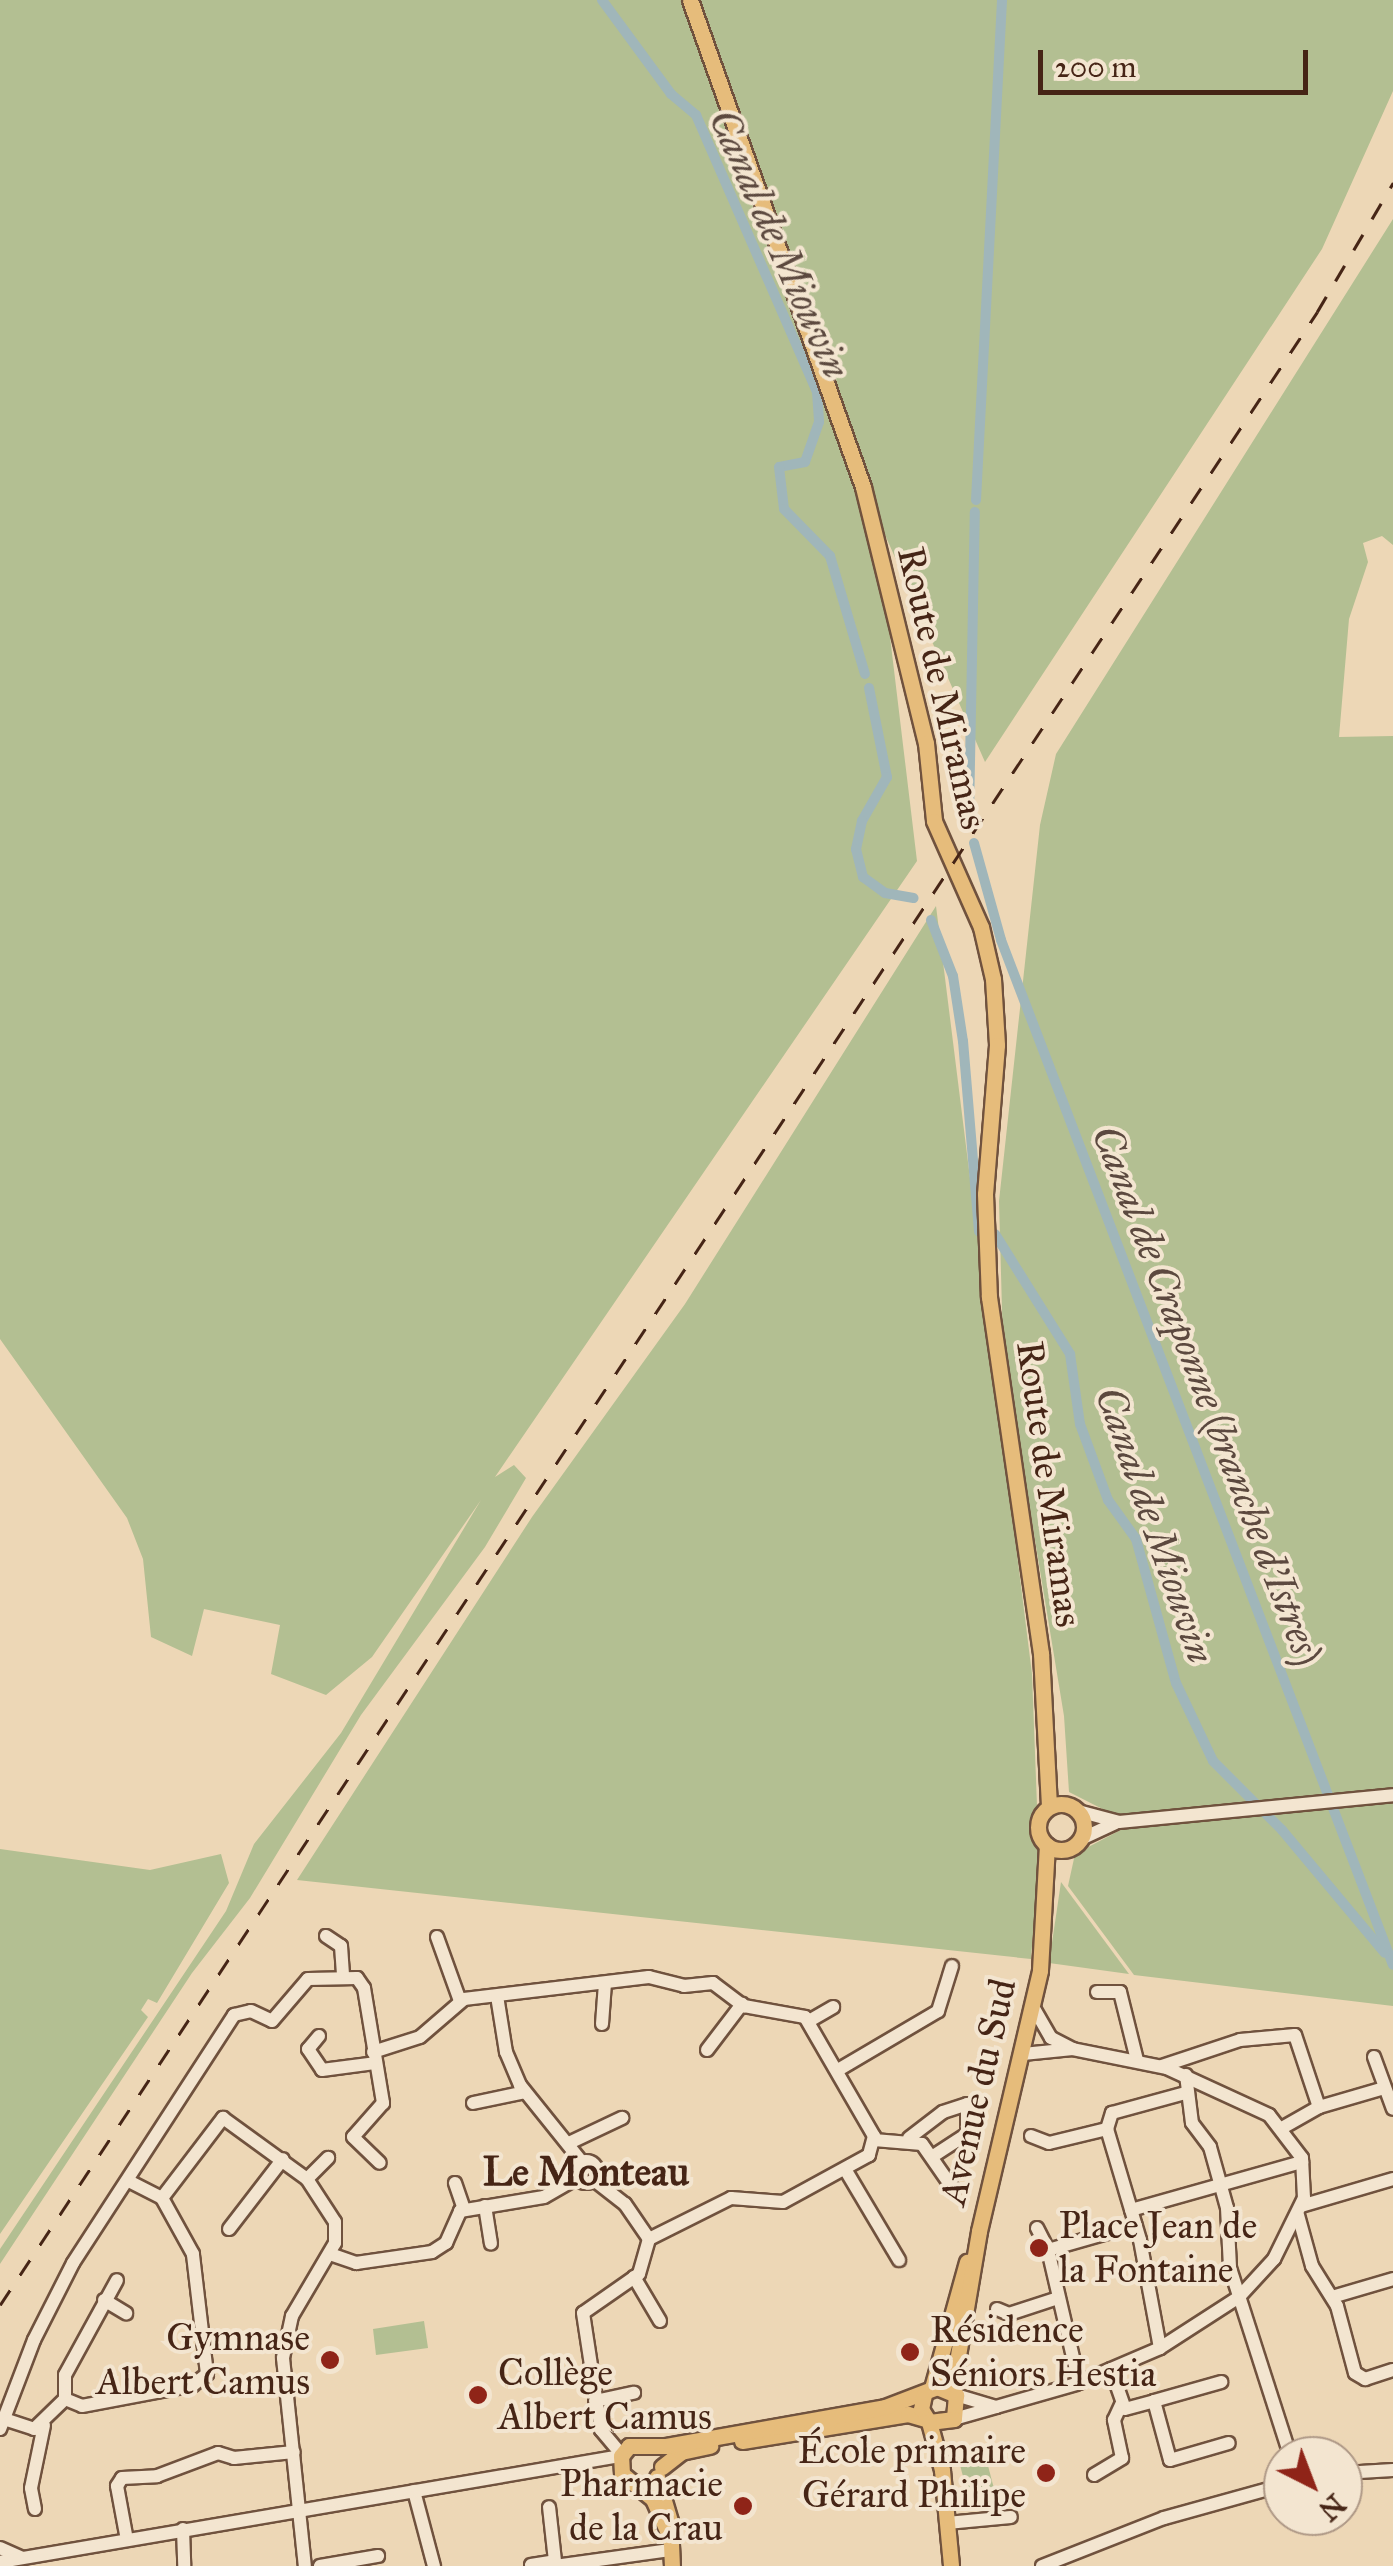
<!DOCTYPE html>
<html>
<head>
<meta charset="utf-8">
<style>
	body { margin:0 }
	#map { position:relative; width:1393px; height:2566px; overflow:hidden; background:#edd7b6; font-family:"IM FELL Great Primer",serif }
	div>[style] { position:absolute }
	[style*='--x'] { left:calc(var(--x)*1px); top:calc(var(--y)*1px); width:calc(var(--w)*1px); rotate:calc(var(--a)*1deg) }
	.green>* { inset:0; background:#b3bf92 }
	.canal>* { height:10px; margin:-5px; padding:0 5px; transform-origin:5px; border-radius:5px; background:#a0b6ba }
	.roads { filter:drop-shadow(2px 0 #70523e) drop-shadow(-2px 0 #70523e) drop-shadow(0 2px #70523e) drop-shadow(0 -2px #70523e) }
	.minor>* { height:12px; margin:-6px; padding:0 6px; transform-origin:6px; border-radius:6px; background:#f3e5d0 }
	.minor>.ring { margin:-6px; padding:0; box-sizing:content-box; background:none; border:12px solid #f3e5d0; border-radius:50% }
	.major>* { height:15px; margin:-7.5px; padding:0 7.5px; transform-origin:7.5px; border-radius:7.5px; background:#e6bc7b }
	.major>.ring { margin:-7.5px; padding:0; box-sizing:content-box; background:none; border:15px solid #e6bc7b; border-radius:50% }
	.rail>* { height:2.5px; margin-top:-1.25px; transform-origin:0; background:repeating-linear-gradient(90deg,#462516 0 18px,transparent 0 36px) }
	.dots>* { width:28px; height:28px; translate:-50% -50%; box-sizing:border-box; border:5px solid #f3e5d0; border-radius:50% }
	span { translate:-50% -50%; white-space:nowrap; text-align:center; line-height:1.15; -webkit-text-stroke:8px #f3e5d0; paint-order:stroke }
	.street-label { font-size:38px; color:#462516 }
	.poi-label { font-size:38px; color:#462516 }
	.left { translate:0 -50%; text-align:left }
	.right { translate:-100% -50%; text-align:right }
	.water-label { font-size:40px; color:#5c493f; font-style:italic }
	.neighbourhood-label { font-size:40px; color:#462516; font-weight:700 }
	.north { position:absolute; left:1263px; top:2436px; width:100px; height:100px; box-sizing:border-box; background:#f3e5d0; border:2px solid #ae9886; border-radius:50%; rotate:138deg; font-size:28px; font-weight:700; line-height:40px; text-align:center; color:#462516 }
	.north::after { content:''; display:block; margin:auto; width:35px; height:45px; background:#8f2418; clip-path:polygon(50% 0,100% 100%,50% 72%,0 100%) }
	.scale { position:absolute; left:1038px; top:50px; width:270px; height:45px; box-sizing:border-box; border:5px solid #462516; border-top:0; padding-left:12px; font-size:30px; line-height:35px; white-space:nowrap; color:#462516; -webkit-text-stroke:8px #f3e5d0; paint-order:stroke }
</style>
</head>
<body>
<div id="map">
	<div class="green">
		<div style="clip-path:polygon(0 0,1393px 0,1393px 91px,1322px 249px,985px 762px,875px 512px,917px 861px,495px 1477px,514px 1465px,526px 1478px,485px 1547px,361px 1715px,250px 1898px,192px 1973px,0 2264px,0 2249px,226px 1911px,254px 1844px,341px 1733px,481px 1500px,372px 1657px,326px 1695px,271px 1674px,280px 1625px,204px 1609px,192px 1656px,151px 1637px,143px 1559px,127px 1518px,0 1339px)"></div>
		<div style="clip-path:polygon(1393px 219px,1393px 545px,1382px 536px,1363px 543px,1368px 562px,1349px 619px,1339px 737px,1393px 736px,1393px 2006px,1134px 1975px,1068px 1886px,1075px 1854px,1132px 1824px,1069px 1792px,1064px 1716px,1003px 1346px,999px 1201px,1040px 825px,1056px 754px)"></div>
		<div style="clip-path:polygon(936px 906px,1032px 1674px,1039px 1858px,1031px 1959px,297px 1880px,532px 1517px,685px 1304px)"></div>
		<div style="clip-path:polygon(0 1849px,150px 1870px,221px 1854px,229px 1883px,157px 2003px,148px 1999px,141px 2010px,148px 2017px,0 2234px)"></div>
		<div style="clip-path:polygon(1061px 1882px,1129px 1974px,1049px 1963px)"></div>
		<div style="clip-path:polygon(424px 2321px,428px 2348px,376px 2355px,373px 2329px)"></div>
		<div style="clip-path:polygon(986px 2458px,998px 2504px,972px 2511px,960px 2465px)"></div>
	</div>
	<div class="canal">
		<div style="--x:602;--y:0;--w:117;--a:53.7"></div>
		<div style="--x:671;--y:94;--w:33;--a:40"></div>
		<div style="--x:696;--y:115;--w:302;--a:66.4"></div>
		<div style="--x:817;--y:392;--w:30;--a:86"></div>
		<div style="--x:819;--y:422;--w:42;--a:109.3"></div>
		<div style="--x:805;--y:462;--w:26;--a:169"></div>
		<div style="--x:779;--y:467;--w:42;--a:83.2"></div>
		<div style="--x:784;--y:509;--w:66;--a:45.6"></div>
		<div style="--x:830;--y:556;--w:123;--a:73.5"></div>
		<div style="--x:976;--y:500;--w:501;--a:-87.02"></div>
		<div style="--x:869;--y:688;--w:91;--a:78.6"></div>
		<div style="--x:887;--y:777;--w:51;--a:119.6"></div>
		<div style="--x:862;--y:821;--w:29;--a:102"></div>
		<div style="--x:856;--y:849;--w:29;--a:76"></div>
		<div style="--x:863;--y:877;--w:27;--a:36"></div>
		<div style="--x:885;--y:893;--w:29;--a:10"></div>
		<div style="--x:969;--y:814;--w:302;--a:-88.9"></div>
		<div style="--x:974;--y:843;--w:101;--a:74.4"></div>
		<div style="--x:1001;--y:940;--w:1097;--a:69.07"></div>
		<div style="--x:931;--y:920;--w:60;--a:68.6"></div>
		<div style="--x:953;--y:976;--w:66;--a:81.3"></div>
		<div style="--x:963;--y:1041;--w:191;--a:85.2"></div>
		<div style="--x:995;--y:1234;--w:142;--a:58"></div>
		<div style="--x:1070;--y:1354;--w:71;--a:81.9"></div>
		<div style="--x:1080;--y:1424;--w:81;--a:69.8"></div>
		<div style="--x:1108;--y:1500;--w:48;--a:54.3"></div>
		<div style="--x:1136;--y:1539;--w:149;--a:74.5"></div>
		<div style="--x:1176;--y:1683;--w:86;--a:64.6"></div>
		<div style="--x:1213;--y:1761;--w:98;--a:45"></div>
		<div style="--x:1282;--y:1830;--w:160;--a:50.1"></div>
	</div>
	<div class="roads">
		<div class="minor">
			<div style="--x:1078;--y:1811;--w:42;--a:15"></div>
			<div style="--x:1119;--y:1822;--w:275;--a:-5.6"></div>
			<div style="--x:1081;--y:1839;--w:38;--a:-25"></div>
			<div style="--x:326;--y:1936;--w:18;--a:34"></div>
			<div style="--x:341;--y:1946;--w:29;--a:86"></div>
			<div style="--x:437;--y:1937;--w:68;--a:70.2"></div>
			<div style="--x:1097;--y:1992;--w:23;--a:0"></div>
			<div style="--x:1120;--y:1992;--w:70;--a:76"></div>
			<div style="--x:497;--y:1996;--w:57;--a:80.9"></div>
			<div style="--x:506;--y:2052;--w:36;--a:67"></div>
			<div style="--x:520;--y:2085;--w:99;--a:51.2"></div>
			<div style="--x:809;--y:2021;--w:28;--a:-30"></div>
			<div style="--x:602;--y:2024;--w:41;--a:-85.8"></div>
			<div style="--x:319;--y:2036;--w:17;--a:130"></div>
			<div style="--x:308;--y:2049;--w:25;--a:56"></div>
			<div style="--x:322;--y:2070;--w:53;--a:-7.5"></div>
			<div style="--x:707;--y:2050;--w:58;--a:-52.7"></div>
			<div style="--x:373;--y:2052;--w:49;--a:-17.7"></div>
			<div style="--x:420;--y:2037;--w:58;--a:-40.8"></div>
			<div style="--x:464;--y:1999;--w:186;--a:-6.8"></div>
			<div style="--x:649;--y:1977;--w:36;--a:14"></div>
			<div style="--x:684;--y:1986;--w:29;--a:-6"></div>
			<div style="--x:713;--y:1983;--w:39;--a:37"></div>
			<div style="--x:744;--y:2006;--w:62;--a:10.2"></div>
			<div style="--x:805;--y:2017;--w:138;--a:59.9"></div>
			<div style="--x:874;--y:2136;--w:20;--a:105"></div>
			<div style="--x:869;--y:2155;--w:98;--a:151.3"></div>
			<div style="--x:783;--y:2202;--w:52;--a:-175.6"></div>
			<div style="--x:731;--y:2198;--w:92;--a:153.4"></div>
			<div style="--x:1023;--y:2054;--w:50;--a:-5.7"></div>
			<div style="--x:1073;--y:2049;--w:25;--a:-153"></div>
			<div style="--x:1051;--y:2038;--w:34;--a:-120"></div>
			<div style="--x:1374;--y:2057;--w:55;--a:69.9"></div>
			<div style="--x:1162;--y:2066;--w:82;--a:-18.4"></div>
			<div style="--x:1240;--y:2040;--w:55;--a:-5.2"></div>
			<div style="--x:1295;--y:2035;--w:76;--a:71.6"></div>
			<div style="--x:838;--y:2070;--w:116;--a:-30.5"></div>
			<div style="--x:938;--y:2011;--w:47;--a:-72.7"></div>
			<div style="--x:1186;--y:2075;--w:48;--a:82.9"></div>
			<div style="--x:1192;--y:2123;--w:30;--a:53"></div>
			<div style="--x:1210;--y:2147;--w:63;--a:74.4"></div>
			<div style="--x:1227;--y:2208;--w:60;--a:87.1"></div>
			<div style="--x:1230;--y:2268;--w:190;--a:72.2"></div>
			<div style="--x:473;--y:2103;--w:53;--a:-11.9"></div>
			<div style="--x:1282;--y:2128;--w:43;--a:-29.6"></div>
			<div style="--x:1319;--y:2107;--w:68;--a:-16.3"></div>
			<div style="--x:1107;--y:2129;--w:116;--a:73.4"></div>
			<div style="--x:1140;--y:2240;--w:110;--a:79.5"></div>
			<div style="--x:1031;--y:2136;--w:19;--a:21"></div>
			<div style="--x:1049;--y:2143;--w:60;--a:-13.6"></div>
			<div style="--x:1107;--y:2129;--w:17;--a:-73"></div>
			<div style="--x:1112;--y:2113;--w:76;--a:-15.3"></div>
			<div style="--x:909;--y:2138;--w:43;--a:-37.4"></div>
			<div style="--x:943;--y:2112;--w:25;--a:-18"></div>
			<div style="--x:967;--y:2104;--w:30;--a:90"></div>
			<div style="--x:967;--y:2134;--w:38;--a:147"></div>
			<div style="--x:874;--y:2140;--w:48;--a:4.8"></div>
			<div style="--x:922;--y:2144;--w:56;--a:55.2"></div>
			<div style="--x:569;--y:2143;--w:59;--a:-25.3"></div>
			<div class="ring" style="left:575px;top:2161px;width:10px;height:10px"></div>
			<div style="--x:845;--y:2169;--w:106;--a:59.3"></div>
			<div style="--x:307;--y:2179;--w:30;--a:-45"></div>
			<div style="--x:594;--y:2180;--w:39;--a:38"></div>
			<div style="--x:625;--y:2204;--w:42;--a:55.6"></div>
			<div style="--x:649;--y:2239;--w:36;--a:106"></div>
			<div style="--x:639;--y:2274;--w:68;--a:145.1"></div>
			<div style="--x:583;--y:2313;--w:118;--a:81.3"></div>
			<div style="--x:601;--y:2430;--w:31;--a:50"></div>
			<div style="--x:455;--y:2183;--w:28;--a:71"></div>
			<div style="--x:162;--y:2198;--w:101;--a:-52.7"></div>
			<div style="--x:223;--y:2118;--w:104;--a:36"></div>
			<div style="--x:307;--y:2179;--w:51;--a:56.9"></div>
			<div style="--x:335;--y:2222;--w:21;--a:90"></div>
			<div style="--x:335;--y:2243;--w:85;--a:120.5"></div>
			<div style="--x:292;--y:2316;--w:43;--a:102.1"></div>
			<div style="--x:283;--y:2358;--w:209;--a:84"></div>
			<div style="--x:485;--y:2206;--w:38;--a:81"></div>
			<div style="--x:1301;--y:2206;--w:96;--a:-16.4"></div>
			<div style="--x:1131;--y:2210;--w:178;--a:-15.7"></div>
			<div style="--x:1298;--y:2215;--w:53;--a:74.6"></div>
			<div style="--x:1312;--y:2266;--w:47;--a:58"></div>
			<div style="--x:1337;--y:2306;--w:69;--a:75"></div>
			<div style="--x:1355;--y:2373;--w:12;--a:31"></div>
			<div style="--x:1365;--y:2379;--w:29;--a:-18"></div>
			<div style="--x:1037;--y:2228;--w:25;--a:63"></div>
			<div style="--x:229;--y:2229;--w:88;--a:-52.4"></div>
			<div style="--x:330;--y:2254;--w:28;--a:19"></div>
			<div style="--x:356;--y:2263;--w:77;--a:-8.2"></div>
			<div style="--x:432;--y:2252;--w:17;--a:-33"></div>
			<div style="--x:446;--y:2243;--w:35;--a:-66"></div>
			<div style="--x:460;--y:2211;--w:85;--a:-9.5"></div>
			<div style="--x:544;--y:2197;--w:38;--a:-30"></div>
			<div style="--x:634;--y:2277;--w:51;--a:59.4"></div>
			<div style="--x:1332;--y:2297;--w:64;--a:-16.4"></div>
			<div style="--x:104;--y:2300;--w:26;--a:31"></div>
			<div style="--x:997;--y:2309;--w:13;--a:23"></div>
			<div style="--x:1009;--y:2314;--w:52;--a:-18.1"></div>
			<div style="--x:1111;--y:2369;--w:42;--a:70.7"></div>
			<div style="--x:1125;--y:2409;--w:30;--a:-15"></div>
			<div style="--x:1154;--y:2401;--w:61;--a:74.8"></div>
			<div style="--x:1170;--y:2460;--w:61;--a:-16.1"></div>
			<div style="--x:1079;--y:2383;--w:137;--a:-103.1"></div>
			<div style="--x:1048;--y:2250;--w:91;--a:-16"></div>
			<div style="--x:65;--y:2399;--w:24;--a:-90"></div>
			<div style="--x:65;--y:2375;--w:108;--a:-61.3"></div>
			<div style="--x:595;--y:2401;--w:40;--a:-12"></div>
			<div style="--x:1154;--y:2401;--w:70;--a:-15.8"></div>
			<div style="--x:996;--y:2407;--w:83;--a:-16"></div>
			<div style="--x:1076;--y:2384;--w:91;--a:-23.2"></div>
			<div style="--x:1160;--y:2348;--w:94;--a:-32.8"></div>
			<div style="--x:1239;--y:2297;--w:52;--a:-47.4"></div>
			<div style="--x:1274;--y:2259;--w:68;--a:-63.8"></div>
			<div style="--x:1304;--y:2198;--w:40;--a:-92.9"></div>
			<div style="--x:1302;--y:2158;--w:54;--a:-127.5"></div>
			<div style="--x:1269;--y:2115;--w:112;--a:-155.3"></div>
			<div style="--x:1167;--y:2068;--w:96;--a:-168.6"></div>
			<div style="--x:4;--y:2419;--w:32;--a:18"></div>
			<div style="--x:34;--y:2429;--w:43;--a:-44.1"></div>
			<div style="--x:65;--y:2399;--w:18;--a:22"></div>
			<div style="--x:82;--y:2406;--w:113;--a:-10.7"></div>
			<div style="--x:193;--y:2385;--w:18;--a:-38"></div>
			<div style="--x:207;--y:2374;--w:121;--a:-96.7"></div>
			<div style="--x:193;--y:2254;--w:64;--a:-119"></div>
			<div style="--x:162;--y:2198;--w:38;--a:-153"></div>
			<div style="--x:954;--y:2419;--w:44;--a:-15.9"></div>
			<div style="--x:996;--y:2407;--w:42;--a:-163.3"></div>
			<div style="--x:0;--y:2429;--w:95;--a:-69.1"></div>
			<div style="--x:34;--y:2340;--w:86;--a:-63.1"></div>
			<div style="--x:73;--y:2263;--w:296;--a:-57"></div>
			<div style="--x:234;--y:2015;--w:17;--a:-13"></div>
			<div style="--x:251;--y:2011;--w:23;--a:25"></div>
			<div style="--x:272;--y:2021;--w:55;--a:-49.4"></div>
			<div style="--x:308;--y:1979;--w:49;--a:-1.2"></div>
			<div style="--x:357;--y:1978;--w:12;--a:55"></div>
			<div style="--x:364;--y:1988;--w:117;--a:80.6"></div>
			<div style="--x:383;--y:2103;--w:45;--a:131.4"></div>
			<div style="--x:353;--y:2137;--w:37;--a:44"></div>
			<div style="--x:1343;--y:2473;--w:50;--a:-3.4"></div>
			<div style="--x:1094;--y:2475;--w:33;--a:-31"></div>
			<div style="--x:1122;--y:2458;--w:39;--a:-102"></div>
			<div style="--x:1114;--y:2420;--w:17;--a:-65"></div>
			<div style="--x:414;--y:2491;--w:78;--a:75.1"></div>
			<div style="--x:35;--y:2509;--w:21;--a:-101"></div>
			<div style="--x:31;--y:2488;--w:64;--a:-78.3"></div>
			<div style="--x:947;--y:2523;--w:64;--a:-5.4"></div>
			<div style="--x:183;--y:2529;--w:37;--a:88"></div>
			<div style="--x:127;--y:2540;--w:55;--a:-100.5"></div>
			<div style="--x:117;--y:2486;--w:9;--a:-58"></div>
			<div style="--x:122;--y:2478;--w:35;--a:-3"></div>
			<div style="--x:157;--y:2476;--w:65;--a:-20.7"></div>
			<div style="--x:218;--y:2453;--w:17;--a:17"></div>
			<div style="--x:234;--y:2458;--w:60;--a:-5.7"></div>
			<div style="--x:0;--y:2548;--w:24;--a:24"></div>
			<div style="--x:0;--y:2562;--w:630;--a:-9.69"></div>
			<div style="--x:531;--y:2565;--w:24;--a:-9"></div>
			<div style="--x:555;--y:2561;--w:54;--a:-96.3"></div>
			<div style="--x:320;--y:2566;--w:59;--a:-9.8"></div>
			<div style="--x:555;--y:2566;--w:116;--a:-7.9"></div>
			<div style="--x:1042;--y:2566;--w:131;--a:-21.5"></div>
			<div style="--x:1164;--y:2518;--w:123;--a:-15.5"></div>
		</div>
		<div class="major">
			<div style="--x:690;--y:0;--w:517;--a:70.44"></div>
			<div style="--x:863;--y:487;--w:264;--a:76.2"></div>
			<div style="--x:926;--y:743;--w:78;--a:84.1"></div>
			<div style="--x:934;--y:821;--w:116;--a:66.1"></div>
			<div style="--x:981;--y:927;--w:53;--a:77"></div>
			<div style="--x:993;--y:979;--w:66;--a:86.5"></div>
			<div style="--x:997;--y:1045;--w:149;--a:94.6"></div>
			<div style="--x:985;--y:1194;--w:103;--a:87.8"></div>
			<div style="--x:989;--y:1297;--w:360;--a:81.7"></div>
			<div style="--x:1041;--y:1653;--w:154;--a:87"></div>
			<div class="ring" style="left:1038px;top:1804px;width:31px;height:31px"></div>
			<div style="--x:932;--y:2388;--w:131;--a:-74.5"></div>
			<div style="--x:952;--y:2391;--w:162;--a:-80.4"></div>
			<div style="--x:979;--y:2231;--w:268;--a:-76.8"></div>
			<div style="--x:1040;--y:1970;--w:125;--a:-86.8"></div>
			<div style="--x:929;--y:2422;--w:50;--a:74.8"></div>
			<div style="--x:942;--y:2470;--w:96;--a:84.6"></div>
			<div style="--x:742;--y:2441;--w:168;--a:-9.2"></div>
			<div style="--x:908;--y:2414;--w:18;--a:16"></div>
			<div style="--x:662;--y:2467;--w:24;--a:-38"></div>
			<div style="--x:681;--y:2452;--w:30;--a:-12"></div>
			<div style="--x:657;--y:2477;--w:46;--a:73.5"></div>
			<div style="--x:670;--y:2521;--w:45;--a:87.5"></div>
			<div style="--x:669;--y:2535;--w:39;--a:-114"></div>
			<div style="--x:653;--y:2499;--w:40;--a:-141"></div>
			<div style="--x:622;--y:2474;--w:18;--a:-93"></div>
			<div style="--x:621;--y:2456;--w:13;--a:-51"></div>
			<div style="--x:629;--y:2446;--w:37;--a:0"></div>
			<div style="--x:666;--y:2446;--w:222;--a:-10.1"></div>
			<div style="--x:885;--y:2407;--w:56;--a:-21"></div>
			<div style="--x:937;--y:2387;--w:21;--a:23"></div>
			<div style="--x:956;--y:2395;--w:24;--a:95"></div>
			<div style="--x:954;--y:2419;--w:25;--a:173"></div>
			<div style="--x:929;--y:2422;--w:15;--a:-122"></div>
			<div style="--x:921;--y:2409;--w:14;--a:-78"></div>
		</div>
	</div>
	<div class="rail">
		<div style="--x:0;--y:2305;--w:2389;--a:-56.54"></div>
		<div style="--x:1317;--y:312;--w:150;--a:-59.5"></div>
	</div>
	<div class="dots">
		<div style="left:1039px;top:2248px;background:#8f2418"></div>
		<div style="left:910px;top:2352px;background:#8f2418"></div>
		<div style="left:330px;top:2360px;background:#8f2418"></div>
		<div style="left:478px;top:2395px;background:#8f2418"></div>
		<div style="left:1046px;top:2473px;background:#8f2418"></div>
		<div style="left:743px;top:2506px;background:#8f2418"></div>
	</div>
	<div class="street-label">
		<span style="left:942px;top:688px;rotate:77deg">Route de Miramas</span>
		<span style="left:1049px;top:1484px;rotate:82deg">Route de Miramas</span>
		<span style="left:978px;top:2092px;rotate:-77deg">Avenue du Sud</span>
	</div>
	<div class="poi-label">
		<span class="left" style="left:1059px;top:2248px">Place Jean de<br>la Fontaine</span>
		<span class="left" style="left:930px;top:2352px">Résidence<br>Séniors Hestia</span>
		<span class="right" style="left:310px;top:2360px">Gymnase<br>Albert Camus</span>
		<span class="left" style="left:498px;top:2395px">Collège<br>Albert Camus</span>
		<span class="right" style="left:1026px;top:2473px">École primaire<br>Gérard Philipe</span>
		<span class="right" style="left:723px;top:2506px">Pharmacie<br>de la Crau</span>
	</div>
	<div class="water-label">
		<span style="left:779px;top:244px;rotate:66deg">Canal de Miouvin</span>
		<span style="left:1207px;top:1395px;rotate:69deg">Canal de Craponne (branche d'Istres)</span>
		<span style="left:1155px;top:1525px;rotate:71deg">Canal de Miouvin</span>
	</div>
	<div class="neighbourhood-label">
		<span style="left:586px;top:2172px">Le Monteau</span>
	</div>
	<div class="north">N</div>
	<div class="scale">200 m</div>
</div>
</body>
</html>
